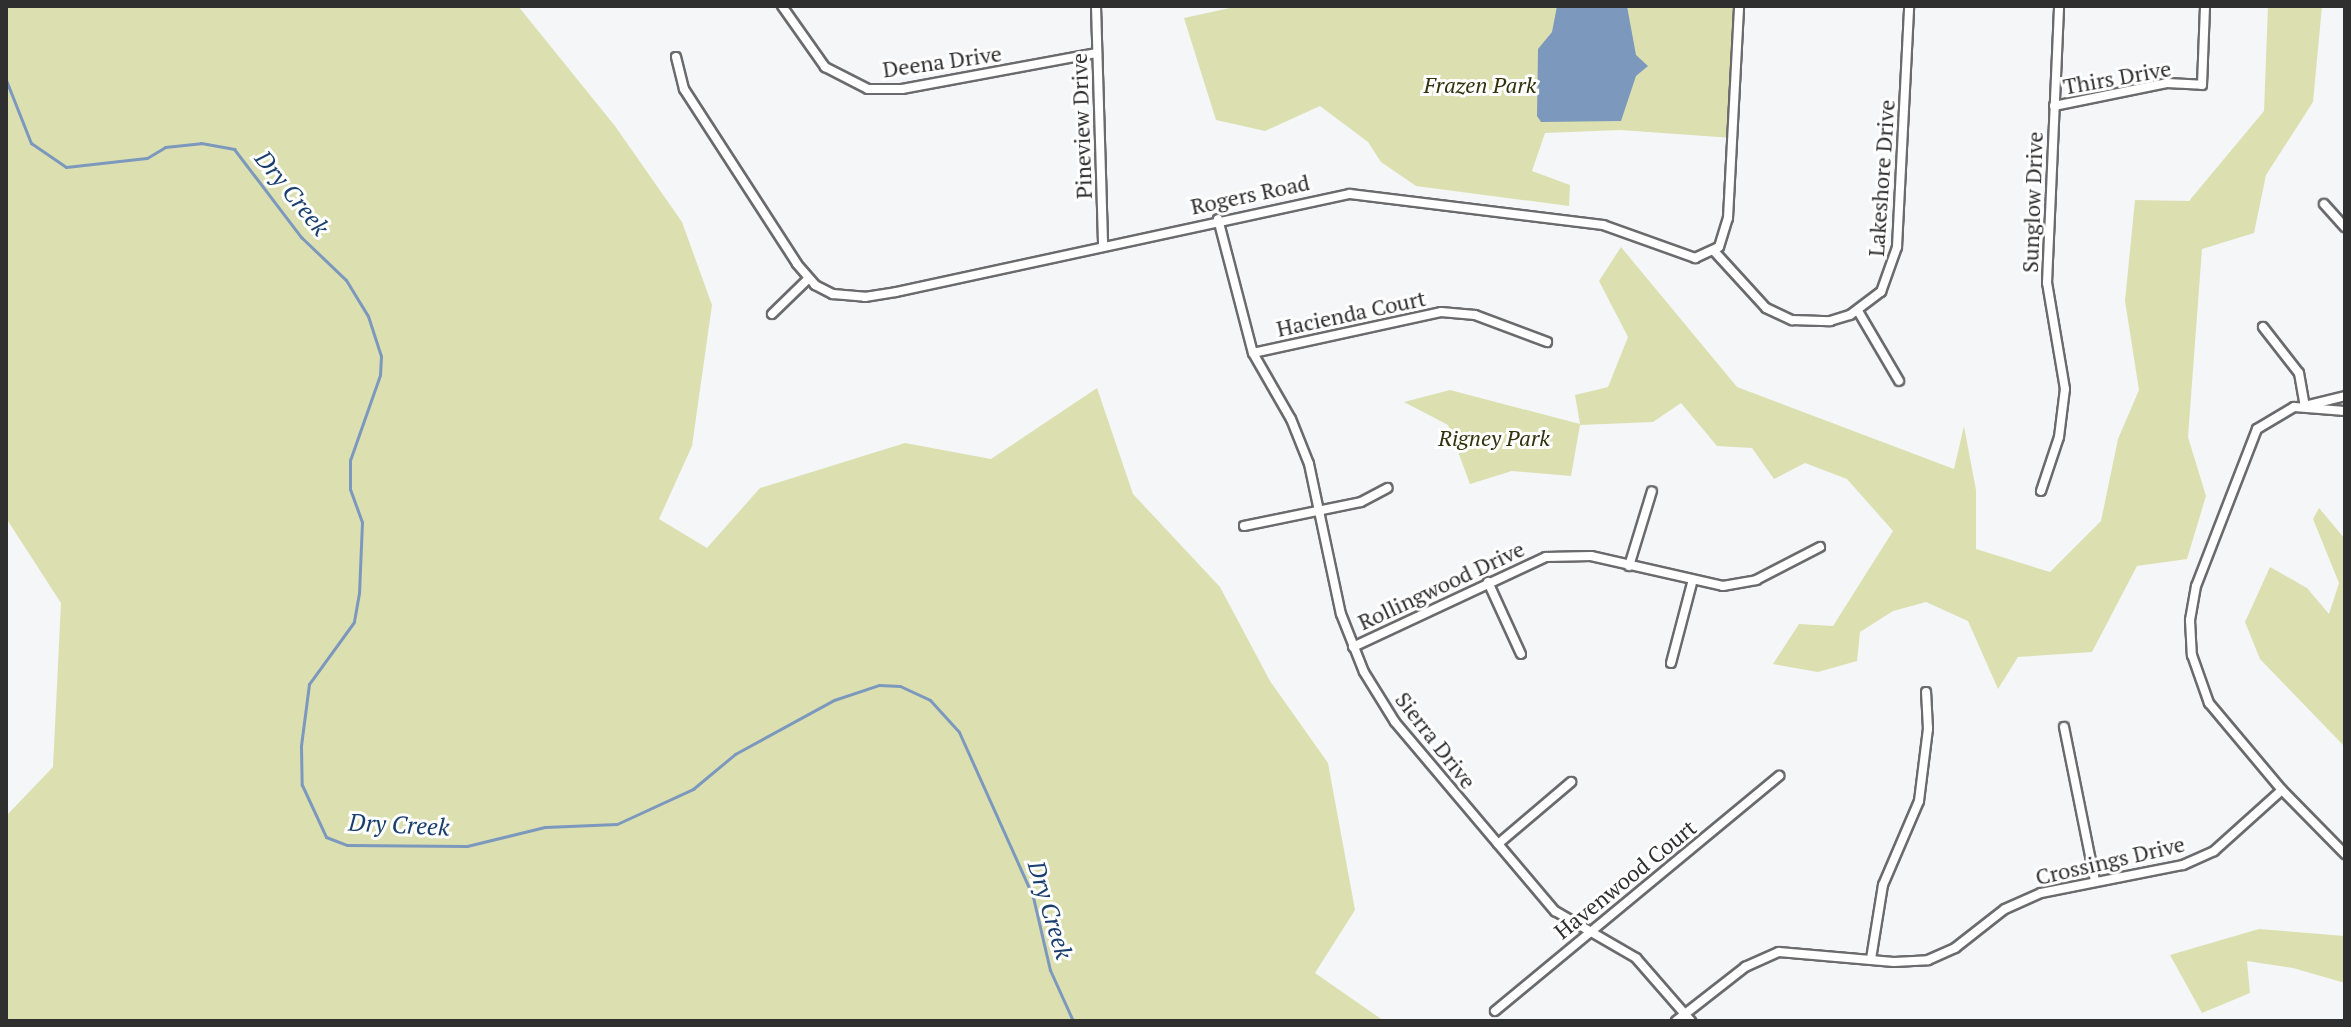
<!DOCTYPE html>
<html>
<head>
<meta charset="utf-8">
<style>
	body { margin:0 }
	#map { position:relative; width:2351px; height:1027px; overflow:hidden; background:#f5f6f7; font-family:"PT Serif",serif }
	div>[style] { position:absolute }
	[style*='--x'] { left:calc(var(--x)*1px); top:calc(var(--y)*1px); width:calc(var(--w)*1px); rotate:calc(var(--a)*1deg) }
	.green>* { inset:0; background:#dce0b1 }
	.water>* { inset:0; background:#7d98bd }
	.stream>* { height:3px; margin:-1.5px; padding:0 1.5px; transform-origin:1.5px; border-radius:1.5px; background:#7d98bd }
	.roads { filter:drop-shadow(2px 0 #6b6b6d) drop-shadow(-2px 0 #6b6b6d) drop-shadow(0 2px #6b6b6d) drop-shadow(0 -2px #6b6b6d) }
	.minor>* { height:8px; margin:-4px; padding:0 4px; transform-origin:4px; border-radius:4px; background:#fff }
	span { translate:-50% -50%; white-space:nowrap; text-align:center; line-height:1.15; -webkit-text-stroke:6px #fff; paint-order:stroke }
	.street-label { font-size:22px; color:#2f2f30 }
	.park-label { font-size:22px; color:#32330e; font-style:italic }
	.water-label { font-size:24px; color:#1a3f6f; font-style:italic }
	.frame { position:absolute; inset:0; border:8px solid #2f2f30; pointer-events:none }
</style>
</head>
<body>
<div id="map">
	<div class="green">
		<div style="clip-path:polygon(6px 6px,518px 6px,615px 126px,682px 222px,712px 305px,692px 446px,659px 519px,707px 548px,760px 488px,905px 443px,991px 459px,1097px 388px,1133px 494px,1220px 587px,1270px 681px,1328px 763px,1355px 910px,1315px 973px,1384px 1021px,6px 1021px,6px 816px,53px 767px,61px 603px,6px 518px)"></div>
		<div style="clip-path:polygon(1239px 6px,1739px 6px,1733px 138px,1620px 130px,1545px 133px,1532px 171px,1570px 185px,1569px 206px,1416px 186px,1381px 162px,1368px 142px,1320px 106px,1265px 131px,1216px 120px,1184px 18px)"></div>
		<div style="clip-path:polygon(2268px 6px,2322px 6px,2313px 102px,2266px 175px,2254px 233px,2202px 249px,2188px 437px,2206px 496px,2187px 559px,2137px 566px,2092px 652px,2018px 657px,1998px 689px,1968px 621px,1926px 602px,1893px 611px,1860px 632px,1857px 661px,1818px 672px,1773px 664px,1799px 624px,1833px 626px,1893px 531px,1847px 479px,1805px 463px,1774px 479px,1752px 448px,1717px 446px,1681px 403px,1653px 422px,1580px 425px,1571px 476px,1512px 471px,1470px 484px,1448px 425px,1404px 402px,1450px 390px,1580px 424px,1575px 395px,1608px 387px,1628px 337px,1599px 281px,1621px 247px,1737px 387px,1954px 469px,1964px 426px,1976px 490px,1976px 549px,2050px 572px,2101px 521px,2118px 439px,2139px 390px,2125px 301px,2135px 200px,2189px 201px,2264px 111px)"></div>
		<div style="clip-path:polygon(2319px 508px,2345px 539px,2345px 747px,2260px 659px,2245px 622px,2270px 567px,2307px 588px,2329px 614px,2339px 583px,2313px 519px)"></div>
		<div style="clip-path:polygon(2259px 929px,2345px 936px,2345px 983px,2293px 968px,2247px 961px,2250px 993px,2202px 1013px,2170px 955px)"></div>
	</div>
	<div class="water">
		<div style="clip-path:polygon(1557px 6px,1627px 6px,1636px 55px,1648px 66px,1636px 76px,1621px 121px,1541px 122px,1537px 116px,1538px 49px,1552px 32px)"></div>
	</div>
	<div class="stream">
		<div style="--x:6;--y:80;--w:68;--a:68.4"></div>
		<div style="--x:31;--y:143;--w:42;--a:34.4"></div>
		<div style="--x:66;--y:167;--w:81;--a:-6.3"></div>
		<div style="--x:147;--y:158;--w:21;--a:-31"></div>
		<div style="--x:165;--y:147;--w:36;--a:-6"></div>
		<div style="--x:201;--y:143;--w:34;--a:10"></div>
		<div style="--x:234;--y:149;--w:111;--a:52.7"></div>
		<div style="--x:301;--y:237;--w:62;--a:43.7"></div>
		<div style="--x:346;--y:280;--w:42;--a:58.6"></div>
		<div style="--x:368;--y:316;--w:42;--a:72"></div>
		<div style="--x:381;--y:356;--w:19;--a:93"></div>
		<div style="--x:380;--y:375;--w:90;--a:109.4"></div>
		<div style="--x:350;--y:460;--w:29;--a:90"></div>
		<div style="--x:350;--y:489;--w:35;--a:70"></div>
		<div style="--x:362;--y:522;--w:71;--a:92.4"></div>
		<div style="--x:359;--y:593;--w:29;--a:100"></div>
		<div style="--x:354;--y:622;--w:77;--a:126"></div>
		<div style="--x:309;--y:684;--w:63;--a:97.4"></div>
		<div style="--x:301;--y:746;--w:39;--a:89"></div>
		<div style="--x:302;--y:785;--w:57;--a:65.2"></div>
		<div style="--x:326;--y:837;--w:22;--a:21"></div>
		<div style="--x:347;--y:845;--w:120;--a:0.5"></div>
		<div style="--x:467;--y:846;--w:80;--a:-13.7"></div>
		<div style="--x:545;--y:827;--w:72;--a:-2.4"></div>
		<div style="--x:617;--y:824;--w:84;--a:-24.7"></div>
		<div style="--x:693;--y:789;--w:55;--a:-39.8"></div>
		<div style="--x:735;--y:754;--w:113;--a:-28.6"></div>
		<div style="--x:834;--y:700;--w:47;--a:-18.4"></div>
		<div style="--x:879;--y:685;--w:21;--a:3"></div>
		<div style="--x:900;--y:686;--w:33;--a:25"></div>
		<div style="--x:930;--y:700;--w:43;--a:47.8"></div>
		<div style="--x:959;--y:732;--w:181;--a:65.8"></div>
		<div style="--x:1033;--y:897;--w:75;--a:76.9"></div>
		<div style="--x:1050;--y:970;--w:56;--a:65.7"></div>
	</div>
	<div class="roads">
		<div class="minor">
			<div style="--x:782;--y:6;--w:75;--a:54.8"></div>
			<div style="--x:825;--y:67;--w:48;--a:27.1"></div>
			<div style="--x:868;--y:89;--w:34;--a:0"></div>
			<div style="--x:902;--y:89;--w:197;--a:-10.5"></div>
			<div style="--x:1096;--y:6;--w:239;--a:88.3"></div>
			<div style="--x:676;--y:57;--w:33;--a:76"></div>
			<div style="--x:684;--y:89;--w:208;--a:57.1"></div>
			<div style="--x:797;--y:264;--w:28;--a:49"></div>
			<div style="--x:815;--y:285;--w:20;--a:27"></div>
			<div style="--x:833;--y:294;--w:32;--a:5"></div>
			<div style="--x:865;--y:297;--w:31;--a:-9"></div>
			<div style="--x:896;--y:292;--w:464;--a:-12.2"></div>
			<div style="--x:1350;--y:194;--w:255;--a:7"></div>
			<div style="--x:1603;--y:225;--w:98;--a:19.7"></div>
			<div style="--x:1695;--y:258;--w:26;--a:-25"></div>
			<div style="--x:1719;--y:247;--w:30;--a:-73"></div>
			<div style="--x:1728;--y:218;--w:212;--a:-87"></div>
			<div style="--x:2054;--y:106;--w:115;--a:-11.5"></div>
			<div style="--x:2167;--y:83;--w:35;--a:3"></div>
			<div style="--x:2202;--y:85;--w:79;--a:-87.8"></div>
			<div style="--x:2324;--y:204;--w:31;--a:48"></div>
			<div style="--x:1218;--y:219;--w:138;--a:75.4"></div>
			<div style="--x:1253;--y:353;--w:76;--a:60.1"></div>
			<div style="--x:1291;--y:419;--w:48;--a:68.2"></div>
			<div style="--x:1309;--y:464;--w:153;--a:78"></div>
			<div style="--x:1341;--y:614;--w:62;--a:68.4"></div>
			<div style="--x:1364;--y:672;--w:59;--a:58.2"></div>
			<div style="--x:1395;--y:722;--w:248;--a:49.8"></div>
			<div style="--x:1555;--y:911;--w:94;--a:30.1"></div>
			<div style="--x:1636;--y:958;--w:84;--a:48.9"></div>
			<div style="--x:1714;--y:251;--w:77;--a:47.6"></div>
			<div style="--x:1766;--y:308;--w:29;--a:25"></div>
			<div style="--x:1792;--y:320;--w:38;--a:2"></div>
			<div style="--x:1830;--y:321;--w:21;--a:-17"></div>
			<div style="--x:1850;--y:315;--w:39;--a:-37"></div>
			<div style="--x:1881;--y:292;--w:48;--a:-70.4"></div>
			<div style="--x:1897;--y:247;--w:241;--a:-87.1"></div>
			<div style="--x:1858;--y:311;--w:81;--a:59.6"></div>
			<div style="--x:772;--y:314;--w:50;--a:-44.2"></div>
			<div style="--x:2263;--y:327;--w:58;--a:52"></div>
			<div style="--x:2299;--y:373;--w:34;--a:80"></div>
			<div style="--x:1253;--y:353;--w:192;--a:-12.3"></div>
			<div style="--x:1441;--y:312;--w:34;--a:5"></div>
			<div style="--x:1475;--y:315;--w:77;--a:20.6"></div>
			<div style="--x:2309;--y:405;--w:37;--a:-14"></div>
			<div style="--x:2345;--y:411;--w:51;--a:-175.5"></div>
			<div style="--x:2294;--y:407;--w:43;--a:149.3"></div>
			<div style="--x:2257;--y:429;--w:168;--a:111.2"></div>
			<div style="--x:2196;--y:586;--w:35;--a:100"></div>
			<div style="--x:2190;--y:620;--w:35;--a:87"></div>
			<div style="--x:2192;--y:655;--w:51;--a:70.5"></div>
			<div style="--x:2209;--y:703;--w:114;--a:50"></div>
			<div style="--x:2282;--y:790;--w:90;--a:45.5"></div>
			<div style="--x:2041;--y:491;--w:57;--a:-71.6"></div>
			<div style="--x:2059;--y:437;--w:48;--a:-82.9"></div>
			<div style="--x:2065;--y:389;--w:108;--a:-99.6"></div>
			<div style="--x:2047;--y:283;--w:277;--a:-87.5"></div>
			<div style="--x:1244;--y:526;--w:119;--a:-11.6"></div>
			<div style="--x:1361;--y:502;--w:30;--a:-28"></div>
			<div style="--x:1629;--y:566;--w:78;--a:-73"></div>
			<div style="--x:1488;--y:582;--w:79;--a:65.4"></div>
			<div style="--x:1353;--y:647;--w:213;--a:-25"></div>
			<div style="--x:1546;--y:557;--w:45;--a:-1.3"></div>
			<div style="--x:1591;--y:556;--w:135;--a:12.8"></div>
			<div style="--x:1723;--y:586;--w:34;--a:-10"></div>
			<div style="--x:1756;--y:580;--w:72;--a:-27.3"></div>
			<div style="--x:1671;--y:663;--w:83;--a:-75.3"></div>
			<div style="--x:2064;--y:727;--w:157;--a:78.6"></div>
			<div style="--x:1498;--y:844;--w:96;--a:-40.3"></div>
			<div style="--x:1871;--y:959;--w:75;--a:-80.8"></div>
			<div style="--x:1883;--y:885;--w:91;--a:-66.8"></div>
			<div style="--x:1919;--y:801;--w:73;--a:-82.9"></div>
			<div style="--x:1928;--y:729;--w:37;--a:-93"></div>
			<div style="--x:1495;--y:1011;--w:369;--a:-39.6"></div>
			<div style="--x:1676;--y:1021;--w:88;--a:-38"></div>
			<div style="--x:1745;--y:967;--w:37;--a:-24"></div>
			<div style="--x:1779;--y:952;--w:115;--a:5"></div>
			<div style="--x:1894;--y:962;--w:34;--a:-3"></div>
			<div style="--x:1928;--y:960;--w:30;--a:-24"></div>
			<div style="--x:1955;--y:948;--w:63;--a:-38"></div>
			<div style="--x:2005;--y:909;--w:39;--a:-24"></div>
			<div style="--x:2041;--y:893;--w:145;--a:-11.2"></div>
			<div style="--x:2183;--y:865;--w:34;--a:-24"></div>
			<div style="--x:2214;--y:851;--w:91;--a:-41.9"></div>
		</div>
	</div>
	<div class="street-label">
		<span style="left:942px;top:61px;rotate:-8deg">Deena Drive</span>
		<span style="left:2117px;top:77px;rotate:-10deg">Thirs Drive</span>
		<span style="left:1081px;top:126px;rotate:-92deg">Pineview Drive</span>
		<span style="left:1881px;top:178px;rotate:-86deg">Lakeshore Drive</span>
		<span style="left:1250px;top:194px;rotate:-12deg">Rogers Road</span>
		<span style="left:2032px;top:202px;rotate:-88deg">Sunglow Drive</span>
		<span style="left:1351px;top:313px;rotate:-12deg">Hacienda Court</span>
		<span style="left:1441px;top:585px;rotate:-25deg">Rollingwood Drive</span>
		<span style="left:1436px;top:740px;rotate:52deg">Sierra Drive</span>
		<span style="left:2110px;top:860px;rotate:-13deg">Crossings Drive</span>
		<span style="left:1625px;top:879px;rotate:-39deg">Havenwood Court</span>
	</div>
	<div class="park-label">
		<span style="left:1480px;top:85px">Frazen Park</span>
		<span style="left:1494px;top:438px">Rigney Park</span>
	</div>
	<div class="water-label">
		<span style="left:292px;top:193px;rotate:51deg">Dry Creek</span>
		<span style="left:399px;top:825px;rotate:3deg">Dry Creek</span>
		<span style="left:1050px;top:910px;rotate:73deg">Dry Creek</span>
	</div>
	<div class="frame"></div>
</div>
</body>
</html>
